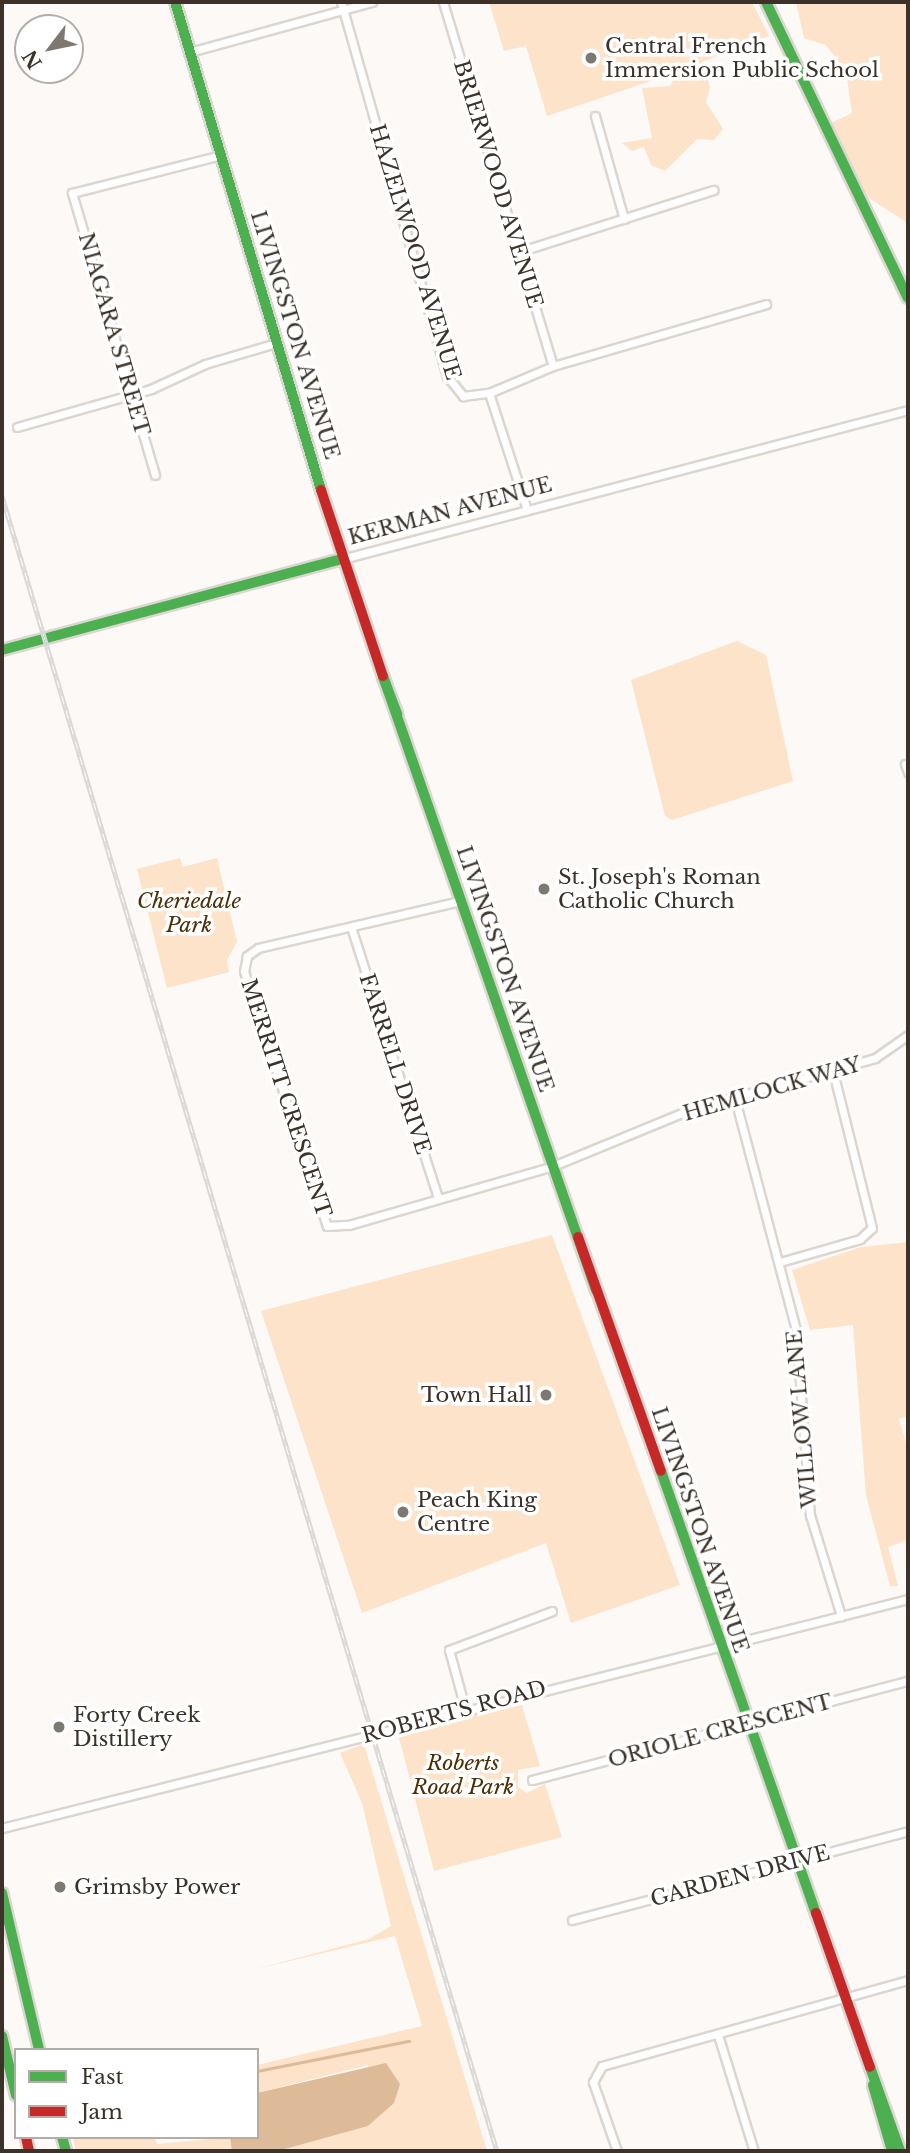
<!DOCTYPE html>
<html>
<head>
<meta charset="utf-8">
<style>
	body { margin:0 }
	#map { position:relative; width:910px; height:2153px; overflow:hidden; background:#fcf9f6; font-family:"Libre Baskerville",serif }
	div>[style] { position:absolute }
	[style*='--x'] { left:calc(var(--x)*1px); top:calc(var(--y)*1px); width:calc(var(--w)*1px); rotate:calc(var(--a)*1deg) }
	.green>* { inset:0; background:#fde3c9 }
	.water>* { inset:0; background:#ddbb98 }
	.stream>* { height:2.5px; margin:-1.25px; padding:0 1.25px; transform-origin:1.25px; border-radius:1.25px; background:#ddbb98 }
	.roads { filter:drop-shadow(2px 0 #dcd6d0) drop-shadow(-2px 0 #dcd6d0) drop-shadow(0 2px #dcd6d0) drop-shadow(0 -2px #dcd6d0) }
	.street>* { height:7px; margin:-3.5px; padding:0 3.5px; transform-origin:3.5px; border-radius:3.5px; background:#fffefe }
	.fast>* { height:10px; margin:-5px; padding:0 5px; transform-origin:5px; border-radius:5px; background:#4caf50 }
	.jam>* { height:10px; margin:-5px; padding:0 5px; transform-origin:5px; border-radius:5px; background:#c62828 }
	.rail>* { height:5px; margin-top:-2.5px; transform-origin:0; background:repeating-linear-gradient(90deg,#fff 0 8px,#dad9d7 0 16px); box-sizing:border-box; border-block:2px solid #dad9d7 }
	.dots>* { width:19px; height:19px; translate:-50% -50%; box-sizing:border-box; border:4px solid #fff; border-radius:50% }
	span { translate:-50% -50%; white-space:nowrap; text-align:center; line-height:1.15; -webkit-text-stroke:7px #fff; paint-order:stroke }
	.poi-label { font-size:21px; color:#3c3229 }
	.left { translate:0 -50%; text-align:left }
	.right { translate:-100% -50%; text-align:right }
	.street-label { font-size:21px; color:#3c3229 }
	.park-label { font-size:21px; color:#4d2e05; font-style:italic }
	.frame { position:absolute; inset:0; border:4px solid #3c3229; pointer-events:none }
	.legend { position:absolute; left:14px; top:2048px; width:245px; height:91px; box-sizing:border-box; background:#fff; border:2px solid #b1ada9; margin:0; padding:9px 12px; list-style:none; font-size:21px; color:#3c3229 }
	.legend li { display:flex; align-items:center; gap:14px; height:35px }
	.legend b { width:35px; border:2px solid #b1ada9 }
	.north { position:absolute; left:14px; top:14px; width:70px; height:70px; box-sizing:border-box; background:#fff; border:2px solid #b1ada9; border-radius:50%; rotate:238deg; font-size:19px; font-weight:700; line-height:28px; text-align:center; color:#3c3229 }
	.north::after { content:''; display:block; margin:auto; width:24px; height:32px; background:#7f7871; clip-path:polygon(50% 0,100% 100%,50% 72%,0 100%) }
</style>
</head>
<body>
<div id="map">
	<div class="green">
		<div style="clip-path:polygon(489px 2px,752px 2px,769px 36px,702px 62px,710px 87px,706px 102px,723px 129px,714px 140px,697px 139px,665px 171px,651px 165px,644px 147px,632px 151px,622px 143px,652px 138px,642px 88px,671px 86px,675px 73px,547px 116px,526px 46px,504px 51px)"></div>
		<div style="clip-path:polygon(796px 2px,908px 2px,908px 223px,869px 198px,843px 150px,831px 123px,852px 113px,846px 72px,826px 45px,804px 38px)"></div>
		<div style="clip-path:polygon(737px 641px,766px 655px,793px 781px,672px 820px,665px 816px,631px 680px)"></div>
		<div style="clip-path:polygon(180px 858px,183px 867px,217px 858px,237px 942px,227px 960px,229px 972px,167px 988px,137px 869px)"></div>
		<div style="clip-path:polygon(552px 1235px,680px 1585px,571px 1623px,546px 1543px,362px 1613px,261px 1311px)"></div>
		<div style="clip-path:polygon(908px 1242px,908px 1416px,899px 1419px,908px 1450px,908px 1540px,888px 1547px,898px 1586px,890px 1586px,866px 1495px,853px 1325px,810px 1330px,792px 1270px,861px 1247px)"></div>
		<div style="clip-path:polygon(521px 1702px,540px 1766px,518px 1770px,518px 1787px,527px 1793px,545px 1784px,562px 1837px,434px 1871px,398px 1734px)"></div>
		<div style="clip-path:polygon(364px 1744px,487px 2151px,278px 2151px,368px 2126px,368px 2065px,257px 2093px,257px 2065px,422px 2026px,395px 1936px,252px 1970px,369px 1939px,391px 1926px,362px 1803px,340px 1753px)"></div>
		<div style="clip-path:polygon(155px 2137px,157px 2144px,230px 2137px,232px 2151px,76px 2151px,73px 2138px)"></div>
	</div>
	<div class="water">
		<div style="clip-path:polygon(386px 2063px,400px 2084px,394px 2103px,368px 2126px,278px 2151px,232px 2151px,230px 2137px,257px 2137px,257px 2093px)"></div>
	</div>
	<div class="stream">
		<div style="--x:257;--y:2071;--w:155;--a:-11.2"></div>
	</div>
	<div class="roads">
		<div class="street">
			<div style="--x:341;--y:2;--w:389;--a:74.2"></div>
			<div style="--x:447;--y:376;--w:26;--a:51"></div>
			<div style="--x:463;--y:396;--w:26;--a:-7"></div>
			<div style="--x:489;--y:393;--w:69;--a:-22.9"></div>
			<div style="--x:553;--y:366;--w:222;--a:-16.2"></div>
			<div style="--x:443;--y:2;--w:380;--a:73.2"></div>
			<div style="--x:190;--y:52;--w:189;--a:-15.4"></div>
			<div style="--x:595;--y:116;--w:107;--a:74.3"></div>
			<div style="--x:518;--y:252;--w:205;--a:-17.6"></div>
			<div style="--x:489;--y:393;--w:123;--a:72"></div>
			<div style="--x:17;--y:427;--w:139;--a:-15.8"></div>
			<div style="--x:151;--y:389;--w:60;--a:-24.8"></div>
			<div style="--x:205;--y:364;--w:74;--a:-16.5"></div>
			<div style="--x:155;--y:475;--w:294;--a:-106.4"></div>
			<div style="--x:72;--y:193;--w:154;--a:-14.3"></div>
			<div style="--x:342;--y:559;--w:585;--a:-14.75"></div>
			<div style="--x:905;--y:764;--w:9;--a:69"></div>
			<div style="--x:460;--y:901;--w:207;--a:166.9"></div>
			<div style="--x:258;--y:948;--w:14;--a:144"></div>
			<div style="--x:247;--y:956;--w:15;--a:101"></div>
			<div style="--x:244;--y:971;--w:268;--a:72"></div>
			<div style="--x:327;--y:1226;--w:22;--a:-3"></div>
			<div style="--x:349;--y:1225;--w:212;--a:-16.1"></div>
			<div style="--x:553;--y:1166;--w:147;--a:-22.4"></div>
			<div style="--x:689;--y:1110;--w:193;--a:-15.6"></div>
			<div style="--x:875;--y:1058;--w:40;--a:-34.9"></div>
			<div style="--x:352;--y:930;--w:281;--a:72.2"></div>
			<div style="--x:735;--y:1099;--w:239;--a:75.2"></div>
			<div style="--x:796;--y:1330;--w:186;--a:85.7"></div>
			<div style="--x:810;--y:1515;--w:106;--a:72.9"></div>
			<div style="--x:780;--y:1262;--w:83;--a:-16"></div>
			<div style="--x:860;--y:1239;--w:16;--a:-43"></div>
			<div style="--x:872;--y:1228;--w:161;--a:-104"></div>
			<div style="--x:465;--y:1708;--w:60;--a:-105.4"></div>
			<div style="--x:449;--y:1650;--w:110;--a:-20.7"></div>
			<div style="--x:532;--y:1780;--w:389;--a:-14.8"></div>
			<div style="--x:2;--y:1828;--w:934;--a:-14.18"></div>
			<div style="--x:572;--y:1920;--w:348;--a:-14.8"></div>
			<div style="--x:718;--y:2035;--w:121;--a:72.8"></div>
			<div style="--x:617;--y:2151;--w:73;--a:-109.2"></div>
			<div style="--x:593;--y:2082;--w:18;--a:-61"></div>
			<div style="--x:602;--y:2066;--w:318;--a:-15.7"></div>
		</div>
		<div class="fast">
			<div style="--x:175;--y:2;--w:509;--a:73.34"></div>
			<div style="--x:766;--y:2;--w:328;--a:64.4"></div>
			<div style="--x:2;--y:650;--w:352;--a:-15"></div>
			<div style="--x:383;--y:676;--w:650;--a:70.87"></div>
			<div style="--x:383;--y:677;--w:40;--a:69"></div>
			<div style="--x:661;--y:1471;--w:468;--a:70.7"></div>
			<div style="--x:2;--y:1893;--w:161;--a:76.7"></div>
			<div style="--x:2;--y:2036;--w:61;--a:76.7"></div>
			<div style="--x:870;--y:2067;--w:89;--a:70.3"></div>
			<div style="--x:873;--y:2085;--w:69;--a:73.9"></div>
			<div style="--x:62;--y:2137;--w:15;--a:74"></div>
		</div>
		<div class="jam">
			<div style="--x:321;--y:490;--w:196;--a:71.6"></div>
			<div style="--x:578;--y:1237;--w:248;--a:70.5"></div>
			<div style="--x:816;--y:1913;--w:163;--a:70.7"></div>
			<div style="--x:26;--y:2137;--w:14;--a:78"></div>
		</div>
	</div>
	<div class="rail">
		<div style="--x:2;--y:496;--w:1727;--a:73.35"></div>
	</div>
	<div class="dots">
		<div style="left:591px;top:58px;background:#7f7871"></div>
		<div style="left:544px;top:889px;background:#7f7871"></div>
		<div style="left:546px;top:1395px;background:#7f7871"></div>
		<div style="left:403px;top:1512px;background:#7f7871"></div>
		<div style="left:59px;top:1727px;background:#7f7871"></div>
		<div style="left:60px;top:1887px;background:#7f7871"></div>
	</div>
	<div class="poi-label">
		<span class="left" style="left:605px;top:58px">Central French<br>Immersion Public School</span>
		<span class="left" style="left:558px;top:889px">St. Joseph's Roman<br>Catholic Church</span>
		<span class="right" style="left:532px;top:1395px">Town Hall</span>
		<span class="left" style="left:417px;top:1512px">Peach King<br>Centre</span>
		<span class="left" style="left:73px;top:1727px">Forty Creek<br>Distillery</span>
		<span class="left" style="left:74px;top:1887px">Grimsby Power</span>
	</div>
	<div class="street-label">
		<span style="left:498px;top:184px;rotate:73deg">BRIERWOOD AVENUE</span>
		<span style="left:415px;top:252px;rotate:73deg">HAZELWOOD AVENUE</span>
		<span style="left:114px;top:334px;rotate:74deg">NIAGARA STREET</span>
		<span style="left:295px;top:335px;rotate:73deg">LIVINGSTON AVENUE</span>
		<span style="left:450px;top:511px;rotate:-15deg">KERMAN AVENUE</span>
		<span style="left:505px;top:969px;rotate:71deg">LIVINGSTON AVENUE</span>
		<span style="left:395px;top:1064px;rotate:72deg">FARRELL DRIVE</span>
		<span style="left:772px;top:1089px;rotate:-16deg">HEMLOCK WAY</span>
		<span style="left:286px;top:1098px;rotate:72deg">MERRITT CRESCENT</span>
		<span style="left:802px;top:1419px;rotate:-95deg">WILLOW LANE</span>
		<span style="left:700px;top:1530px;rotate:71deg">LIVINGSTON AVENUE</span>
		<span style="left:454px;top:1712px;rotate:-15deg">ROBERTS ROAD</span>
		<span style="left:720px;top:1731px;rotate:-15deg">ORIOLE CRESCENT</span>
		<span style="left:740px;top:1876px;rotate:-15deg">GARDEN DRIVE</span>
	</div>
	<div class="park-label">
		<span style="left:189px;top:913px">Cheriedale<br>Park</span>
		<span style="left:463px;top:1775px">Roberts<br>Road Park</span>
	</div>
	<div class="frame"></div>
	<ul class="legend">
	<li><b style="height:9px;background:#4caf50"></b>Fast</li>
	<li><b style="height:9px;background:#c62828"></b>Jam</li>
	</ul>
	<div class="north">N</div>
</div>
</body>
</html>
